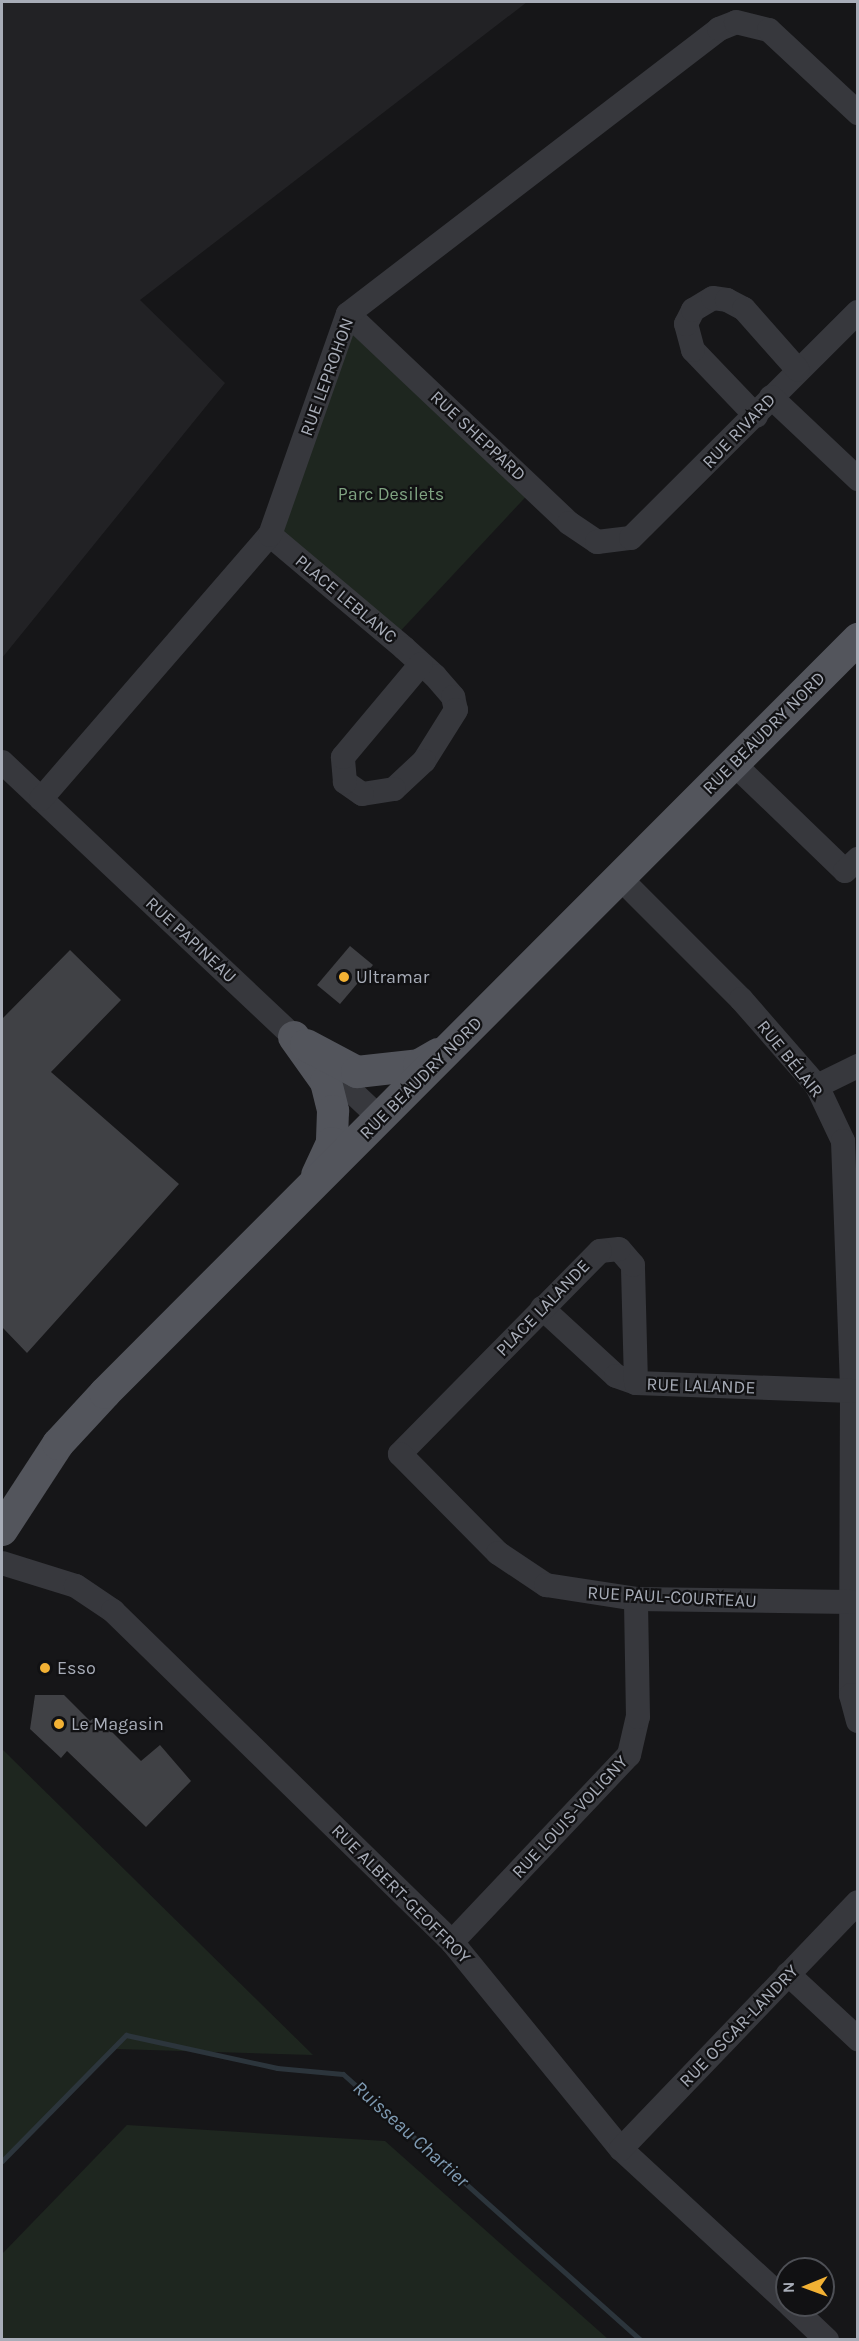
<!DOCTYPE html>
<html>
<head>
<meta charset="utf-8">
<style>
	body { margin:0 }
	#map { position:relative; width:859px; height:2341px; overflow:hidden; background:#161618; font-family:Karla,sans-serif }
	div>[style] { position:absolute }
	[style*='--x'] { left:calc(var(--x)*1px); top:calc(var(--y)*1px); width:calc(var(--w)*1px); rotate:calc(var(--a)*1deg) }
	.built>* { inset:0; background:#222225 }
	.green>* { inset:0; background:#1e261f }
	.stream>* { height:5px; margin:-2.5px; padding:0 2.5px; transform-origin:2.5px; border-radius:2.5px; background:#2c353c }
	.building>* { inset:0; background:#404145 }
	.minor>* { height:24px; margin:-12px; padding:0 12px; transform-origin:12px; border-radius:12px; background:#37383d }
	.major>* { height:32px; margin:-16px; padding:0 16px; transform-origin:16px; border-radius:16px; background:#53555c }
	.dots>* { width:16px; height:16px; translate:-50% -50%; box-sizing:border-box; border:3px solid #111113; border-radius:50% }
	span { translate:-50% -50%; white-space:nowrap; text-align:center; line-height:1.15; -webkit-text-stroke:4.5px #111113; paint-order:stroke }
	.street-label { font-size:18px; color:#a8adb8 }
	.park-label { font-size:18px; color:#7fa381 }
	.poi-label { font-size:18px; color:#a8adb8 }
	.left { translate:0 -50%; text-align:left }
	.water-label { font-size:20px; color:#7f9bb3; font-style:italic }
	.frame { position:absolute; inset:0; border:3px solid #a8adb8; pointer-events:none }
	.north { position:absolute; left:775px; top:2257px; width:60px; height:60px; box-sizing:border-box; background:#111113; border:2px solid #4d4f55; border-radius:50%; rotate:269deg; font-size:16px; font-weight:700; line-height:24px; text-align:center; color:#a8adb8 }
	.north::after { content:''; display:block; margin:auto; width:21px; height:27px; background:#f2b134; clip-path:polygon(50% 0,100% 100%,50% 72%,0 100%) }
</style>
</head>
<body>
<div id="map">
	<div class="built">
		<div style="clip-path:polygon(2px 2px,527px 2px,140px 300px,225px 383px,2px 658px)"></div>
	</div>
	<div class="green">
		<div style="clip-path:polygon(348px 314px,534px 488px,393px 639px,270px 535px)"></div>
		<div style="clip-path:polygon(2px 1749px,313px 2055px,116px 2049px,2px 2160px)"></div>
		<div style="clip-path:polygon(127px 2125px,385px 2141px,608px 2339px,2px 2339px,2px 2254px)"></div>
	</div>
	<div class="stream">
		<div style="--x:2;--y:2161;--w:177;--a:-45.5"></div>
		<div style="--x:126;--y:2035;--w:155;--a:12.3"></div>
		<div style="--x:277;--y:2068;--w:66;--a:5.2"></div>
		<div style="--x:343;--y:2074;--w:399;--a:41.8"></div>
	</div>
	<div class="building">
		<div style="clip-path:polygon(350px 946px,373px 965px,340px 1004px,317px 985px)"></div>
		<div style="clip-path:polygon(70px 950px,121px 1000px,51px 1072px,179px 1184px,27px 1353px,2px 1327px,2px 1019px)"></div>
		<div style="clip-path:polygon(35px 1695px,64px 1695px,90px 1721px,96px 1716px,141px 1761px,160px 1745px,191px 1781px,146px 1827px,67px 1751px,61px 1758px,30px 1729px)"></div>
	</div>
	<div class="minor">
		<div style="--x:348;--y:314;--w:304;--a:43.4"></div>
		<div style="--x:569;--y:523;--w:34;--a:34"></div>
		<div style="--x:597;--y:542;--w:34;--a:-7"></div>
		<div style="--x:631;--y:538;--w:320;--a:-44.9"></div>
		<div style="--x:771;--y:397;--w:120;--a:43.3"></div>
		<div style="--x:756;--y:416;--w:91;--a:-133.7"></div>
		<div style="--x:693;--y:350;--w:27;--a:-105"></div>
		<div style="--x:686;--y:324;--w:16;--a:-63"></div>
		<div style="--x:693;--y:310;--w:23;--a:-31"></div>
		<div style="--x:713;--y:298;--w:14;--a:8"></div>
		<div style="--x:727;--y:300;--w:19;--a:28"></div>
		<div style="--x:744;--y:309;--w:81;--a:48.5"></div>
		<div style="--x:270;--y:535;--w:175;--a:40.1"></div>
		<div style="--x:404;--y:648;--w:42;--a:42.1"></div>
		<div style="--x:435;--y:676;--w:28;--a:49"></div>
		<div style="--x:453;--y:697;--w:13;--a:77"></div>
		<div style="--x:456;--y:710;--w:60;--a:122.1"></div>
		<div style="--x:424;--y:761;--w:41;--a:137"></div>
		<div style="--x:394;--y:789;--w:32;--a:171"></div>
		<div style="--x:362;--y:794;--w:21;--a:-145"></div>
		<div style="--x:345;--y:782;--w:25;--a:-95"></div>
		<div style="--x:343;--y:757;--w:121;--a:-50"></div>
		<div style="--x:2;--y:762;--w:521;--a:43.29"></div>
		<div style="--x:734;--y:764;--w:154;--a:43.9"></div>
		<div style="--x:845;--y:871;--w:18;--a:-43"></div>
		<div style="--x:41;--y:799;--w:349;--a:-49.1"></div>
		<div style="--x:270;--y:535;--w:234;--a:-70.6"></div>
		<div style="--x:348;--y:314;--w:468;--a:-37.5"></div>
		<div style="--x:719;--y:29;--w:18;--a:-22"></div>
		<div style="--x:736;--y:22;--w:34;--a:14"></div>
		<div style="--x:769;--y:30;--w:122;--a:43"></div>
		<div style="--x:620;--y:878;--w:171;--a:45"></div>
		<div style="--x:741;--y:999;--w:116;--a:48.9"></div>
		<div style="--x:817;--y:1086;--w:61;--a:64.7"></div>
		<div style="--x:843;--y:1141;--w:250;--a:87.9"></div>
		<div style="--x:852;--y:1391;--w:304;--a:90.2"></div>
		<div style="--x:851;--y:1695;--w:27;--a:75"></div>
		<div style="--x:817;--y:1086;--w:46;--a:-26"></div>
		<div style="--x:542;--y:1308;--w:100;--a:42.6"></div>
		<div style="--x:616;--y:1376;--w:21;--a:19"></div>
		<div style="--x:636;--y:1383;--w:216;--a:2.1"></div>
		<div style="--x:636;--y:1383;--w:118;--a:-91.5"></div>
		<div style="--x:633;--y:1265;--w:21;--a:-131"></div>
		<div style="--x:619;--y:1249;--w:19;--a:174"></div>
		<div style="--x:600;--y:1251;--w:285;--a:134.6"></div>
		<div style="--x:400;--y:1454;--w:139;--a:45.3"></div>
		<div style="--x:498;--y:1553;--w:58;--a:33.7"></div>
		<div style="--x:546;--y:1585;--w:91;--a:8.8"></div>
		<div style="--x:636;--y:1599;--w:215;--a:0.8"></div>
		<div style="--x:2;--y:1563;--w:77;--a:17.3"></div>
		<div style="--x:76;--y:1586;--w:45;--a:34"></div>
		<div style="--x:113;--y:1611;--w:474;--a:44.3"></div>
		<div style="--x:452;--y:1942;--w:267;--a:50.8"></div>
		<div style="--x:621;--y:2149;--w:226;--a:42.7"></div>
		<div style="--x:452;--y:1942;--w:257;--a:-46.6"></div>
		<div style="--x:629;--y:1755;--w:39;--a:-77"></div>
		<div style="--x:638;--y:1717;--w:118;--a:-91"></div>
		<div style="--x:788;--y:1974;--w:96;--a:42.9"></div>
		<div style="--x:621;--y:2149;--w:342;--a:-46.2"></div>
		<div style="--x:790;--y:2305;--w:51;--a:43.4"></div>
	</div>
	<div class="major">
		<div style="--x:294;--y:1037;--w:55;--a:54.6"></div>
		<div style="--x:326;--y:1082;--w:30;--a:76"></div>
		<div style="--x:333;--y:1111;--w:32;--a:92"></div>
		<div style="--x:332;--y:1143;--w:35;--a:115"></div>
		<div style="--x:306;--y:1045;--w:58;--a:27.9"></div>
		<div style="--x:357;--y:1072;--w:62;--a:-6.4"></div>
		<div style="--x:419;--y:1065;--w:22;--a:-30"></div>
		<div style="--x:2;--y:1530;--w:103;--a:-56.9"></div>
		<div style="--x:58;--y:1444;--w:69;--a:-47.3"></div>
		<div style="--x:105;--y:1393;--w:1066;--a:-45.04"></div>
	</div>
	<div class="dots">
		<div style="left:344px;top:977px;background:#f2b134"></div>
		<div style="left:45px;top:1668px;background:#f2b134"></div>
		<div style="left:59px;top:1724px;background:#f2b134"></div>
	</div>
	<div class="street-label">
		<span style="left:327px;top:377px;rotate:-70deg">RUE LEPROHON</span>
		<span style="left:739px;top:431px;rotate:-46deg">RUE RIVARD</span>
		<span style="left:478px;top:436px;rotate:43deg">RUE SHEPPARD</span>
		<span style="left:346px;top:599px;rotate:40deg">PLACE LEBLANC</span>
		<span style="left:764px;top:733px;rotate:-45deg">RUE BEAUDRY NORD</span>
		<span style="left:191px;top:940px;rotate:43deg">RUE PAPINEAU</span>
		<span style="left:790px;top:1059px;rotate:51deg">RUE BÉLAIR</span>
		<span style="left:421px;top:1078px;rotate:-45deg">RUE BEAUDRY NORD</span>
		<span style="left:543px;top:1308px;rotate:-46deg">PLACE LALANDE</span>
		<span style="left:701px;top:1386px;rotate:2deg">RUE LALANDE</span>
		<span style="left:672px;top:1597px;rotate:3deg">RUE PAUL-COURTEAU</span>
		<span style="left:570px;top:1817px;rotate:-47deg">RUE LOUIS-VOLIGNY</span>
		<span style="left:401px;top:1894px;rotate:45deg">RUE ALBERT-GEOFFROY</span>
		<span style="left:739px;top:2026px;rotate:-46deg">RUE OSCAR-LANDRY</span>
	</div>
	<div class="park-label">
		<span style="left:391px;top:494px">Parc Desilets</span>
	</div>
	<div class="poi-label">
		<span class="left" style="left:356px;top:977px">Ultramar</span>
		<span class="left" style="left:57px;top:1668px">Esso</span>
		<span class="left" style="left:71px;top:1724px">Le Magasin</span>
	</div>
	<div class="water-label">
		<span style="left:411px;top:2134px;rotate:42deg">Ruisseau Chartier</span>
	</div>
	<div class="frame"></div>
	<div class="north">N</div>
</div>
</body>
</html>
